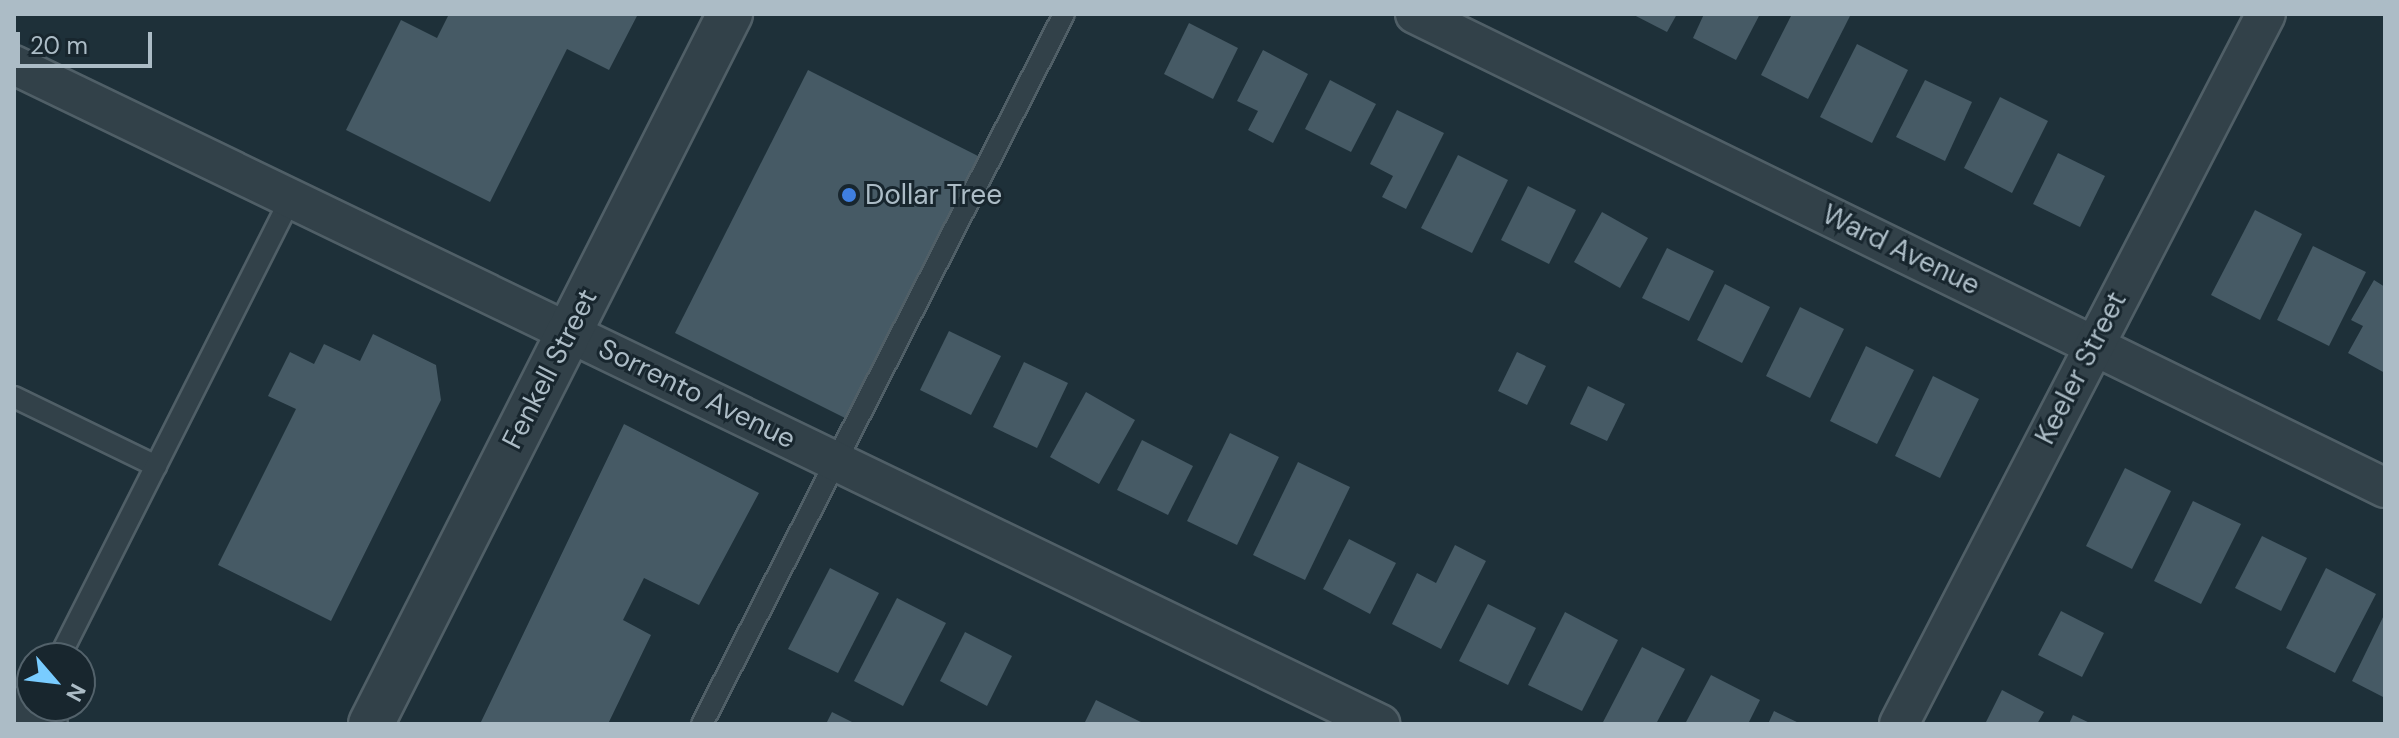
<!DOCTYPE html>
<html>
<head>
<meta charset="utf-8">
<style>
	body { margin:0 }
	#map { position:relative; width:2399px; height:738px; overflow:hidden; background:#1e3039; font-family:"DM Sans",sans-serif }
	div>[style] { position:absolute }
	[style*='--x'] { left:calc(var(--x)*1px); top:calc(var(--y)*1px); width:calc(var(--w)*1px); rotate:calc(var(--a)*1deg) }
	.building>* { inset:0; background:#465a65 }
	.roads { filter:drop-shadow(2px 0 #505f67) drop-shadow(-2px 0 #505f67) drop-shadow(0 2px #505f67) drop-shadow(0 -2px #505f67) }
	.service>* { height:20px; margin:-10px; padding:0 10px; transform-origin:10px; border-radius:10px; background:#324149 }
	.minor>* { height:38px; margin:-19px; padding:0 19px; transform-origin:19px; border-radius:19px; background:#324149 }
	.tertiary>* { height:44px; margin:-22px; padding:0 22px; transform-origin:22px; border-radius:22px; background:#324149 }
	.dots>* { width:22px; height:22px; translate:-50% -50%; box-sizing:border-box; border:4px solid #18262e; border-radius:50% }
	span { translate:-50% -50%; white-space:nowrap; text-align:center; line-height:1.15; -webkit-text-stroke:6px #18262e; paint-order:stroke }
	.poi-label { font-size:28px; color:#acbcc6 }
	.left { translate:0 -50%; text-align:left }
	.street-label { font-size:28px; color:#acbcc6 }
	.frame { position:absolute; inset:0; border:16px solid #acbcc6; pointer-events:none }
	.north { position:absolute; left:16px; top:642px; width:80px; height:80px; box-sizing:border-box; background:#18262e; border:2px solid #53626b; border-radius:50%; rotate:118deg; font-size:22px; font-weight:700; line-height:32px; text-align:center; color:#acbcc6 }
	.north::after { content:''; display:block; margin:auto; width:28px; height:36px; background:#79ccff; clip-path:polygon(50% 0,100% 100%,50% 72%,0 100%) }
	.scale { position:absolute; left:16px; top:32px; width:136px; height:36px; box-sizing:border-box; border:4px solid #acbcc6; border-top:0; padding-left:10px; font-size:24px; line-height:28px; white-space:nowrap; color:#acbcc6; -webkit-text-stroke:6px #18262e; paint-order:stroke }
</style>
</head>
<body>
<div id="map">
	<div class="building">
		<div style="clip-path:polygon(449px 14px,638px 14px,609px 70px,567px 49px,490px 202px,346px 130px,401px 20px,437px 38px)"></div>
		<div style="clip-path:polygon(1632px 14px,1677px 14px,1667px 32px)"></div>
		<div style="clip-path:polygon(1704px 14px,1760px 14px,1736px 60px,1693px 38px)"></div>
		<div style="clip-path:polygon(1792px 14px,1851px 14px,1808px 99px,1761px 75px)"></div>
		<div style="clip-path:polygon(1189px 23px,1238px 48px,1213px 99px,1164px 74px)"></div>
		<div style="clip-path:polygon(1857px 44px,1908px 70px,1872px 143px,1820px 117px)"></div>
		<div style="clip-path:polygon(1263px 50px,1308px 74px,1273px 143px,1248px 130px,1258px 111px,1237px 101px)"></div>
		<div style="clip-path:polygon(808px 70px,978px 156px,845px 418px,675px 333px)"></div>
		<div style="clip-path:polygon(1330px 80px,1376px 104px,1351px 152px,1305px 129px)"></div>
		<div style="clip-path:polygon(1925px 80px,1972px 102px,1945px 161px,1896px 137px)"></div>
		<div style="clip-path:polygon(2000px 97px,2048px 121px,2012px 193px,1964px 168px)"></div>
		<div style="clip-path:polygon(1397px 110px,1444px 133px,1406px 209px,1382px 197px,1393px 176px,1370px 164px)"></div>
		<div style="clip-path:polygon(2058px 153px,2105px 176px,2080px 227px,2033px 204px)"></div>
		<div style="clip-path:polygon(1458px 155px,1508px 180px,1472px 253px,1421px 228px)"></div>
		<div style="clip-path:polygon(1528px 186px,1576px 210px,1549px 264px,1501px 240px)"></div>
		<div style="clip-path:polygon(2255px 210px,2302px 234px,2260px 320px,2211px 295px)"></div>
		<div style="clip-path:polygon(1602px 212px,1648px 238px,1620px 288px,1574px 262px)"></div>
		<div style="clip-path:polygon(2313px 246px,2366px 272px,2329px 346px,2277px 320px)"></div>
		<div style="clip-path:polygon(1667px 248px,1714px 271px,1689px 321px,1642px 298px)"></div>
		<div style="clip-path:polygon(2374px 280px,2385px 287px,2385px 373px,2348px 353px,2363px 326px,2351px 320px)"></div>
		<div style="clip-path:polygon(1725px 284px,1770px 307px,1742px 363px,1697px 340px)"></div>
		<div style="clip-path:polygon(1800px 307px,1844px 329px,1810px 398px,1766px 376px)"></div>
		<div style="clip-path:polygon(949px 331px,1001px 356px,971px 415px,920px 390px)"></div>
		<div style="clip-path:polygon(373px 334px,436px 365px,441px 400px,331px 621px,218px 565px,296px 409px,268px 396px,290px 352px,314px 364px,324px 344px,360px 361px)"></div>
		<div style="clip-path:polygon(1866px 346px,1914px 370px,1877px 444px,1830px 421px)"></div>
		<div style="clip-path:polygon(1517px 352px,1546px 366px,1527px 405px,1498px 391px)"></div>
		<div style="clip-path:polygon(1024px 362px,1068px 383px,1037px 448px,993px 427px)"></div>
		<div style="clip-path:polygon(1933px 376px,1979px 399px,1940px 478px,1895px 456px)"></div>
		<div style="clip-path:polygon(1588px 386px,1625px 404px,1607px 441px,1570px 424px)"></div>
		<div style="clip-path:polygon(1086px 392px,1135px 420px,1099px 484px,1050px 457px)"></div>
		<div style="clip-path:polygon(624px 424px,759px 493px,699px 605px,644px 578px,623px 620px,651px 635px,608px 724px,480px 724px)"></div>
		<div style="clip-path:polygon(1230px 433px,1279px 457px,1237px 545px,1187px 521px)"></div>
		<div style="clip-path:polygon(1142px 440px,1193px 466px,1168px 515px,1117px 490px)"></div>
		<div style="clip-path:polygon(1298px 462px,1350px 487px,1305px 580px,1253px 555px)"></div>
		<div style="clip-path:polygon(2125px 468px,2171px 491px,2132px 569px,2086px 546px)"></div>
		<div style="clip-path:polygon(2193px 501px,2241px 524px,2201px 604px,2154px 581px)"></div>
		<div style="clip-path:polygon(2262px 536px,2307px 558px,2281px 611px,2235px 588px)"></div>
		<div style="clip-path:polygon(1349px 539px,1396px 563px,1370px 614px,1323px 589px)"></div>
		<div style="clip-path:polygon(1455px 545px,1486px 561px,1441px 649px,1392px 624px,1417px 573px,1436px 583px)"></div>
		<div style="clip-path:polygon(830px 568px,879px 593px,838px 673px,788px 649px)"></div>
		<div style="clip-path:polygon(2326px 568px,2376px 594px,2335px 673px,2286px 648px)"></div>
		<div style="clip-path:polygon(897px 598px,946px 623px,903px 706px,854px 681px)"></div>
		<div style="clip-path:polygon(1488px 604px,1536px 628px,1508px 685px,1459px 661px)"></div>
		<div style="clip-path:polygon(2061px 611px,2104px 633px,2082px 677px,2038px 655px)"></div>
		<div style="clip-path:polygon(1565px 612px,1618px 640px,1582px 711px,1528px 685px)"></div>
		<div style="clip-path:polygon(2385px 613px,2385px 698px,2352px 681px)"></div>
		<div style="clip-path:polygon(965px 632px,1012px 656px,987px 706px,940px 681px)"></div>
		<div style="clip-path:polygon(1642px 647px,1685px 669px,1656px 724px,1602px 724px)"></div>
		<div style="clip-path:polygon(1711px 675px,1760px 700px,1748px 724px,1685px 724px)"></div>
		<div style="clip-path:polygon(2002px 690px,2044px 712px,2037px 724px,1985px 724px)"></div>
		<div style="clip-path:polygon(1096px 700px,1145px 724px,1084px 724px)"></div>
		<div style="clip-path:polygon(1774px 711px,1801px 724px,1768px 724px)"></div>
		<div style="clip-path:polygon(832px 712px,856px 724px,826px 724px)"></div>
		<div style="clip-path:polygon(2073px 715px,2092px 724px,2069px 724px)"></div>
	</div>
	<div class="roads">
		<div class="service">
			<div style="--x:14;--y:397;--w:158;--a:25.9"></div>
			<div style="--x:59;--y:658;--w:515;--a:-63.24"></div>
			<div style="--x:702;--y:724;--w:797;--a:-62.98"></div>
		</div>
		<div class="minor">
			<div style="--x:1415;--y:14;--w:1080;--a:26.04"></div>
			<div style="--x:14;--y:65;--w:1517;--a:25.75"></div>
			<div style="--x:14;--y:707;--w:38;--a:27"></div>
			<div style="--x:1899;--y:724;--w:799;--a:-62.67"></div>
		</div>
		<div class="tertiary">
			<div style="--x:371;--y:724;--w:796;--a:-63.18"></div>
		</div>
	</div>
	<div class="dots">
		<div style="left:849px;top:195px;background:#3f7fe0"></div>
	</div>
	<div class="poi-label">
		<span class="left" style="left:865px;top:195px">Dollar Tree</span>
	</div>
	<div class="street-label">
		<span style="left:1901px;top:250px;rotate:26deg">Ward Avenue</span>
		<span style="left:2081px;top:368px;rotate:-63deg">Keeler Street</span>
		<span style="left:550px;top:369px;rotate:-63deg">Fenkell Street</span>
		<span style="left:697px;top:394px;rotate:26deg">Sorrento Avenue</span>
	</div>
	<div class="frame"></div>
	<div class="north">N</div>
	<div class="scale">20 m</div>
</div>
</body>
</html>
